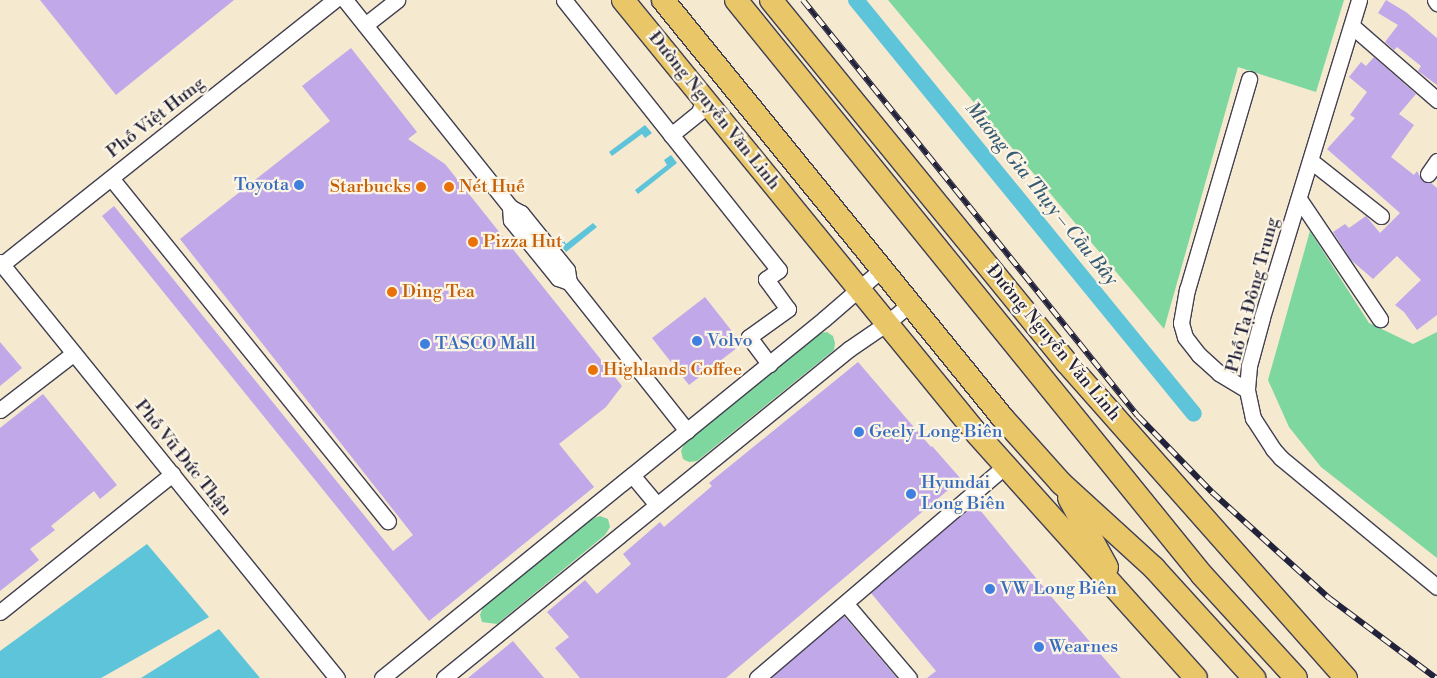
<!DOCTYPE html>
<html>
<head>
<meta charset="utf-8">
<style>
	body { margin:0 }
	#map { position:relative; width:1437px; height:678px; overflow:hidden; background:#f5e9d0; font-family:"Libre Bodoni",serif }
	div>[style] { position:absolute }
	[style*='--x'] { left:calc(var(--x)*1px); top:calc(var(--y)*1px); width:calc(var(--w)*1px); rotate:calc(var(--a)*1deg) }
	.green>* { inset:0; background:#7dd79e }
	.water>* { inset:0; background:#5dc4da }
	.canal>* { height:16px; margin:-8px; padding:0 8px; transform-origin:8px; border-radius:8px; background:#5dc4da }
	.building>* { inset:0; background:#c1a8e8 }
	.roads { filter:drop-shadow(1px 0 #424051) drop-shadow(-1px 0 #424051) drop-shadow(0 1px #424051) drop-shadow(0 -1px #424051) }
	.minor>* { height:15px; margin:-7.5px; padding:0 7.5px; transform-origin:7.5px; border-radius:7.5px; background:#fff }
	.highway>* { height:22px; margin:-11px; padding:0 11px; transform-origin:11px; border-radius:11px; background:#e9c769 }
	.rail>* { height:5.5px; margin-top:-2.75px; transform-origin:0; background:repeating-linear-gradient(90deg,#fcf5e5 0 11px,#22223b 0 22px); box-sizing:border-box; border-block:1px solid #22223b }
	.dots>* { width:14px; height:14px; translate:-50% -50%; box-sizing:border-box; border:2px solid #fcf5e5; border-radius:50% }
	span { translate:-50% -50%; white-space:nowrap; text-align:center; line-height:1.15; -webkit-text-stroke:4.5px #fcf5e5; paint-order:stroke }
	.street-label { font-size:18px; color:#22223b }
	.shop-label { font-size:18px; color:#366cbe }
	.right { translate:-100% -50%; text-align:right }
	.left { translate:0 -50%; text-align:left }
	.food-label { font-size:18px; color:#c56008 }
	.water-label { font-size:19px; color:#375b73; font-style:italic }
</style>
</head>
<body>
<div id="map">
	<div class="green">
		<div style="clip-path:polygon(888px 0,1344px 0,1316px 92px,1238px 67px,1164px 329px)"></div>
		<div style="clip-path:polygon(1310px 231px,1369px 323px,1413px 344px,1437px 332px,1437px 558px,1321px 467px,1289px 427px,1268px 380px)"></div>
		<div style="clip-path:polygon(827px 332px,833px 336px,835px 343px,834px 350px,697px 461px,689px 462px,683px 459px,681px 451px,684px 444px,820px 333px)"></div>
		<div style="clip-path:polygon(600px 516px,608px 519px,610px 527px,605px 535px,497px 624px,482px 622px,480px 615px,483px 607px,592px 519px)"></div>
	</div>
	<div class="water">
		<div style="clip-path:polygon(645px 125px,652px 133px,645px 138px,642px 134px,612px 156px,609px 152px)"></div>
		<div style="clip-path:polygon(671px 155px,677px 163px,638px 194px,635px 190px,667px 165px,664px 160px)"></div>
		<div style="clip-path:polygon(593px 223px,597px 227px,566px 252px,560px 244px,564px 241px,566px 244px)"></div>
		<div style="clip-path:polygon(147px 544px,209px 617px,101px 678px,0 678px,0 651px)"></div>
		<div style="clip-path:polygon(219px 629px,260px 678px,141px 678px)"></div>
	</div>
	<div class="canal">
		<div style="--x:856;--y:0;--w:534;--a:50.77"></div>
	</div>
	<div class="building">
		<div style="clip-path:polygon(40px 0,234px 0,116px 95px)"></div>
		<div style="clip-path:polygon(1386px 0,1406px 12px,1437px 38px,1437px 85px,1418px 71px,1421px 66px,1397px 47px,1394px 50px,1385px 42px,1398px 25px,1378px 13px)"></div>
		<div style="clip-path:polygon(351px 48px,417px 132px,408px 139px,445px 164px,622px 386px,606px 407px,559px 444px,594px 487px,429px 621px,102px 216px,114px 206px,393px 551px,413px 535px,180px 239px,330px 121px,302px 86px)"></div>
		<div style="clip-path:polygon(1374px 57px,1416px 94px,1399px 114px,1414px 125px,1391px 157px,1414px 175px,1417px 171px,1423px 182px,1431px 183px,1437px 188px,1437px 315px,1417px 330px,1404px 312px,1395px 305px,1421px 280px,1397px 256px,1373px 279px,1351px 260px,1333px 232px,1345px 224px,1349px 228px,1366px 216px,1380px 233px,1400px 213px,1327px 149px,1355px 118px,1350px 115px,1367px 92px,1349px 77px,1361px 62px,1366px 66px)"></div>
		<div style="clip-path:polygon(705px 297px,742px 344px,689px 385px,652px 338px)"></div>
		<div style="clip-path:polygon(0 342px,22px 368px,0 386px)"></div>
		<div style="clip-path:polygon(858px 362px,931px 447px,932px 446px,961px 479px,726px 678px,580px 678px,555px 648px,569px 637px,547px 612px,585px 580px,597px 594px,631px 564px,623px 554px,660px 522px,664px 527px,712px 486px,709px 483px)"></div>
		<div style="clip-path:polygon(43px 394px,117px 485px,100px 499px,94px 491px,51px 526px,55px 530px,30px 549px,39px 560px,0 591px,0 428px)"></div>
		<div style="clip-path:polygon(975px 504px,1055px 601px,1121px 678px,927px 678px,936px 671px,871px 593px)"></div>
		<div style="clip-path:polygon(844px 616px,897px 678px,771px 678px)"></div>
		<div style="clip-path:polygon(513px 641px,544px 678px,468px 678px)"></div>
	</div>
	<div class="roads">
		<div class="minor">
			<div style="--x:345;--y:0;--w:265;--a:51.4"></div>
			<div style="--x:510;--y:207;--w:13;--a:29"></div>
			<div style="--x:521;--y:213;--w:73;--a:51.1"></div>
			<div style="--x:567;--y:270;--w:12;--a:81"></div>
			<div style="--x:569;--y:282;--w:190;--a:51.6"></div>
			<div style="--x:564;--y:0;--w:345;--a:51.5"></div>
			<div style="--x:779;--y:270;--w:16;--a:145"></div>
			<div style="--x:766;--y:279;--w:37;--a:54"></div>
			<div style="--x:788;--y:309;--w:48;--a:144.3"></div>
			<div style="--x:749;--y:337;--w:34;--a:53"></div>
			<div style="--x:1359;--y:0;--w:332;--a:107"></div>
			<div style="--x:1262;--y:318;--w:50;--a:105.2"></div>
			<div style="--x:1249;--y:366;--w:24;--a:95"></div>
			<div style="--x:1247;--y:390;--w:29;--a:78"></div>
			<div style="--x:1253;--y:418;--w:37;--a:57"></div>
			<div style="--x:1273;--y:449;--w:12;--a:48"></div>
			<div style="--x:1281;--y:458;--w:202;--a:39.6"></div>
			<div style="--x:1435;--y:0;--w:4;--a:56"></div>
			<div style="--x:365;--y:25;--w:41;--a:-38"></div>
			<div style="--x:1352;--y:26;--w:113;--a:41"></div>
			<div style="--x:671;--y:135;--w:36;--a:-39"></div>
			<div style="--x:699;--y:112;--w:14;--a:-69"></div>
			<div style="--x:1311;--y:161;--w:89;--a:38.2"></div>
			<div style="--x:1428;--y:174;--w:16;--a:-55"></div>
			<div style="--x:111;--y:178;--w:441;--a:51.1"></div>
			<div style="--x:1299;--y:199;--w:145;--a:56"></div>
			<div style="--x:510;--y:207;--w:13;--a:86"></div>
			<div style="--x:511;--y:220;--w:75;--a:51"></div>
			<div style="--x:558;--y:278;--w:12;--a:20"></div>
			<div style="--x:0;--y:262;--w:535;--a:50.99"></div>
			<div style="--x:0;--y:266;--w:428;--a:-38.5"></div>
			<div style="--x:1247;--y:390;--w:33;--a:-149"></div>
			<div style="--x:1219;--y:373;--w:27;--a:-138"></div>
			<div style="--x:1199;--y:355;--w:23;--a:-128"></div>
			<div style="--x:1185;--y:337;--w:15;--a:-106"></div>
			<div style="--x:1181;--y:323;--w:34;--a:-80"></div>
			<div style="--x:1187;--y:290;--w:220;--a:-73.6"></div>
			<div style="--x:0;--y:410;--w:93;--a:-37.6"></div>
			<div style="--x:632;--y:475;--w:39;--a:50"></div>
			<div style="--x:846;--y:604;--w:97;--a:49.6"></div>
			<div style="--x:0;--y:612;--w:221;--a:-38.7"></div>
			<div style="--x:382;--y:678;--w:569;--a:-39.08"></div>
			<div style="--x:824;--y:319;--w:77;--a:-40.8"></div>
			<div style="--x:444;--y:678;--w:522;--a:-39.09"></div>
			<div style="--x:849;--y:349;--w:46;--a:-34.4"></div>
			<div style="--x:887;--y:323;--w:30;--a:-40"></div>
			<div style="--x:757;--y:678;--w:326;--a:-40.5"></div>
		</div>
		<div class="highway">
			<div style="--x:623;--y:0;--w:561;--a:50.78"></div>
			<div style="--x:978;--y:435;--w:326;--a:48.1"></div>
			<div style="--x:663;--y:0;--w:537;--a:50.89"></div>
			<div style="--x:1002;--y:417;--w:89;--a:48.2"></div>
			<div style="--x:1061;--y:483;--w:126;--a:42.4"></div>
			<div style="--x:1154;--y:568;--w:149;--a:47.7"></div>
			<div style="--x:736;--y:0;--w:740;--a:50.98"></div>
			<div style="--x:1202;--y:575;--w:139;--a:47.6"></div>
			<div style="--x:771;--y:0;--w:468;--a:50.8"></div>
			<div style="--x:1067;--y:363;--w:421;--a:48.5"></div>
			<div style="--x:1069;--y:498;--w:79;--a:61.2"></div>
		</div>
	</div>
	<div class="rail">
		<div style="--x:803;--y:0;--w:534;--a:51.16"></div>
		<div style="--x:1138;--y:416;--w:106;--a:45.8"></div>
		<div style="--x:1212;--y:492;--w:158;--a:42.2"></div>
		<div style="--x:1329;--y:598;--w:134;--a:36.8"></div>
	</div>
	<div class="dots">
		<div style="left:299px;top:185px;background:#3f7fe0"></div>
		<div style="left:421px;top:187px;background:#e8710a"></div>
		<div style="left:449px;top:187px;background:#e8710a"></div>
		<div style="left:473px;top:242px;background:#e8710a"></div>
		<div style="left:392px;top:292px;background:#e8710a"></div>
		<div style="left:697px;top:341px;background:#3f7fe0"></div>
		<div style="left:425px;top:344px;background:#3f7fe0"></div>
		<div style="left:593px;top:370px;background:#e8710a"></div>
		<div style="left:859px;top:432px;background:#3f7fe0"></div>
		<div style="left:911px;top:494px;background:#3f7fe0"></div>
		<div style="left:990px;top:589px;background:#3f7fe0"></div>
		<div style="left:1039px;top:647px;background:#3f7fe0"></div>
	</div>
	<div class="street-label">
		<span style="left:714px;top:111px;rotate:51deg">Đường Nguyễn Văn Linh</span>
		<span style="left:156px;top:118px;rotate:-38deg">Phố Việt Hưng</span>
		<span style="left:1253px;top:295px;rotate:-75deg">Phố Tạ Đông Trung</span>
		<span style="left:1053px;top:343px;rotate:50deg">Đường Nguyễn Văn Linh</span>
		<span style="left:183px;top:458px;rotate:51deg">Phố Vũ Đức Thận</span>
	</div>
	<div class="shop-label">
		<span class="right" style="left:289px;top:185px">Toyota</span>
		<span class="left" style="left:707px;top:341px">Volvo</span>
		<span class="left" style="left:435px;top:344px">TASCO Mall</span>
		<span class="left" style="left:869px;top:432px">Geely Long Biên</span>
		<span class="left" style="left:921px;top:494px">Hyundai<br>Long Biên</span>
		<span class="left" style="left:1000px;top:589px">VW Long Biên</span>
		<span class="left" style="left:1049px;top:647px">Wearnes</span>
	</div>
	<div class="food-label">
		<span class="right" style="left:411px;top:187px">Starbucks</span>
		<span class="left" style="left:459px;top:187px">Nét Huế</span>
		<span class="left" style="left:483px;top:242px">Pizza Hut</span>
		<span class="left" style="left:402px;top:292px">Ding Tea</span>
		<span class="left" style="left:603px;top:370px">Highlands Coffee</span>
	</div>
	<div class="water-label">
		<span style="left:1041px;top:194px;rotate:51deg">Mương Gia Thụy – Cầu Bây</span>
	</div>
</div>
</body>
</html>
